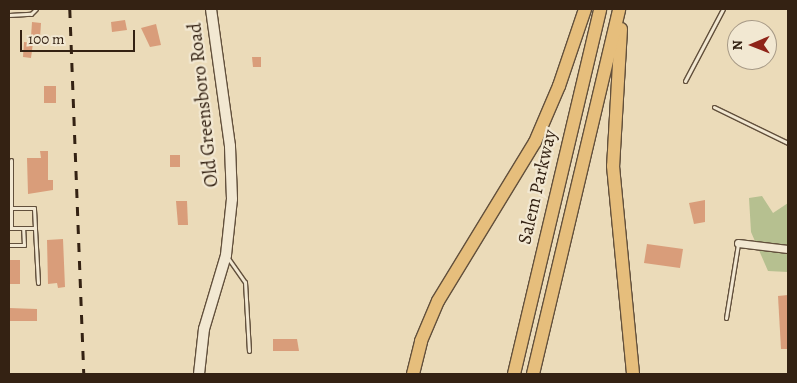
<!DOCTYPE html>
<html>
<head>
<meta charset="utf-8">
<style>
	body { margin:0 }
	#map { position:relative; width:797px; height:383px; overflow:hidden; background:#ebdbb9; font-family:Alegreya,serif }
	div>[style] { position:absolute }
	[style*='--x'] { left:calc(var(--x)*1px); top:calc(var(--y)*1px); width:calc(var(--w)*1px); rotate:calc(var(--a)*1deg) }
	.green>* { inset:0; background:#b6c090 }
	.building>* { inset:0; background:#d99d7a }
	.roads { filter:drop-shadow(1px 0 #62503c) drop-shadow(-1px 0 #62503c) drop-shadow(0 1px #62503c) drop-shadow(0 -1px #62503c) }
	.lane>* { height:3px; margin:-1.5px; padding:0 1.5px; transform-origin:1.5px; border-radius:1.5px; background:#f2e8d2 }
	.street>* { height:7px; margin:-3.5px; padding:0 3.5px; transform-origin:3.5px; border-radius:3.5px; background:#f2e8d2 }
	.secondary>* { height:10px; margin:-5px; padding:0 5px; transform-origin:5px; border-radius:5px; background:#f2e8d2 }
	.highway>* { height:12px; margin:-6px; padding:0 6px; transform-origin:6px; border-radius:6px; background:#e6be7c }
	.rail>* { height:2.5px; margin-top:-1.25px; transform-origin:0; background:repeating-linear-gradient(90deg,#342213 0 9px,transparent 0 18px) }
	span { translate:-50% -50%; white-space:nowrap; text-align:center; line-height:1.15; -webkit-text-stroke:4.5px #f2e8d2; paint-order:stroke }
	.street-label { font-size:19px; color:#342213 }
	.frame { position:absolute; inset:0; border:10px solid #342213; pointer-events:none }
	.north { position:absolute; left:727px; top:20px; width:50px; height:50px; box-sizing:border-box; background:#f2e8d2; border:1px solid #a69986; border-radius:50%; rotate:269deg; font-size:14px; font-weight:700; line-height:20px; text-align:center; color:#342213 }
	.north::after { content:''; display:block; margin:auto; width:18px; height:22px; background:#8f2418; clip-path:polygon(50% 0,100% 100%,50% 72%,0 100%) }
	.scale { position:absolute; left:20px; top:30px; width:115px; height:22px; box-sizing:border-box; border:2px solid #342213; border-top:0; padding-left:6px; font-size:15px; line-height:18px; white-space:nowrap; color:#342213; -webkit-text-stroke:4px #f2e8d2; paint-order:stroke }
</style>
</head>
<body>
<div id="map">
	<div class="green">
		<div style="clip-path:polygon(762px 196px,773px 213px,788px 203px,788px 272px,768px 271px,751px 232px,749px 198px)"></div>
	</div>
	<div class="building">
		<div style="clip-path:polygon(125px 20px,127px 30px,112px 32px,111px 22px)"></div>
		<div style="clip-path:polygon(32px 22px,41px 23px,40px 38px,31px 37px)"></div>
		<div style="clip-path:polygon(156px 24px,161px 45px,150px 47px,141px 28px)"></div>
		<div style="clip-path:polygon(24px 42px,33px 43px,31px 58px,23px 57px)"></div>
		<div style="clip-path:polygon(252px 57px,261px 57px,261px 67px,253px 67px)"></div>
		<div style="clip-path:polygon(44px 86px,56px 86px,56px 103px,44px 103px)"></div>
		<div style="clip-path:polygon(40px 151px,48px 151px,48px 180px,53px 180px,53px 190px,28px 194px,27px 158px,41px 158px)"></div>
		<div style="clip-path:polygon(170px 155px,180px 155px,180px 167px,170px 167px)"></div>
		<div style="clip-path:polygon(705px 200px,705px 222px,694px 224px,689px 203px)"></div>
		<div style="clip-path:polygon(176px 201px,187px 201px,188px 225px,178px 225px)"></div>
		<div style="clip-path:polygon(63px 239px,65px 287px,58px 288px,57px 283px,48px 284px,47px 240px)"></div>
		<div style="clip-path:polygon(647px 244px,683px 249px,680px 268px,644px 263px)"></div>
		<div style="clip-path:polygon(9px 260px,20px 260px,20px 284px,9px 284px)"></div>
		<div style="clip-path:polygon(788px 295px,788px 349px,781px 349px,778px 296px)"></div>
		<div style="clip-path:polygon(9px 308px,37px 309px,37px 321px,9px 321px)"></div>
		<div style="clip-path:polygon(273px 339px,297px 339px,299px 351px,273px 351px)"></div>
	</div>
	<div class="roads">
		<div class="lane">
			<div style="--x:9;--y:15;--w:22;--a:-3"></div>
			<div style="--x:31;--y:14;--w:7;--a:-45"></div>
			<div style="--x:685;--y:81;--w:81;--a:-62.2"></div>
			<div style="--x:714;--y:107;--w:82;--a:25.9"></div>
			<div style="--x:9;--y:228;--w:26;--a:0"></div>
			<div style="--x:35;--y:228;--w:20;--a:-93"></div>
			<div style="--x:34;--y:208;--w:23;--a:180"></div>
			<div style="--x:11;--y:228;--w:68;--a:-90"></div>
			<div style="--x:35;--y:229;--w:54;--a:86.8"></div>
			<div style="--x:9;--y:245;--w:15;--a:0"></div>
			<div style="--x:24;--y:245;--w:17;--a:-93"></div>
			<div style="--x:228;--y:258;--w:29;--a:55"></div>
			<div style="--x:245;--y:282;--w:69;--a:86.7"></div>
			<div style="--x:726;--y:318;--w:75;--a:-80.8"></div>
		</div>
		<div class="street">
			<div style="--x:738;--y:243;--w:50;--a:6.8"></div>
		</div>
		<div class="secondary">
			<div style="--x:199;--y:374;--w:45;--a:-83.7"></div>
			<div style="--x:204;--y:329;--w:77;--a:-73.4"></div>
			<div style="--x:226;--y:255;--w:56;--a:-83.9"></div>
			<div style="--x:232;--y:199;--w:53;--a:-92.2"></div>
			<div style="--x:230;--y:146;--w:138;--a:-97.9"></div>
		</div>
		<div class="highway">
			<div style="--x:621;--y:29;--w:137;--a:93.3"></div>
			<div style="--x:613;--y:166;--w:209;--a:84.5"></div>
			<div style="--x:413;--y:374;--w:34;--a:-76"></div>
			<div style="--x:421;--y:341;--w:43;--a:-67"></div>
			<div style="--x:438;--y:301;--w:186;--a:-58.6"></div>
			<div style="--x:535;--y:142;--w:61;--a:-66.8"></div>
			<div style="--x:559;--y:86;--w:81;--a:-71.3"></div>
			<div style="--x:514;--y:374;--w:375;--a:-76.7"></div>
			<div style="--x:533;--y:374;--w:375;--a:-76.7"></div>
		</div>
	</div>
	<div class="rail">
		<div style="--x:70;--y:9;--w:365;--a:87.8"></div>
	</div>
	<div class="street-label">
		<span style="left:204px;top:105px;rotate:-96deg">Old Greensboro Road</span>
		<span style="left:538px;top:187px;rotate:-77deg">Salem Parkway</span>
	</div>
	<div class="frame"></div>
	<div class="north">N</div>
	<div class="scale">100 m</div>
</div>
</body>
</html>
